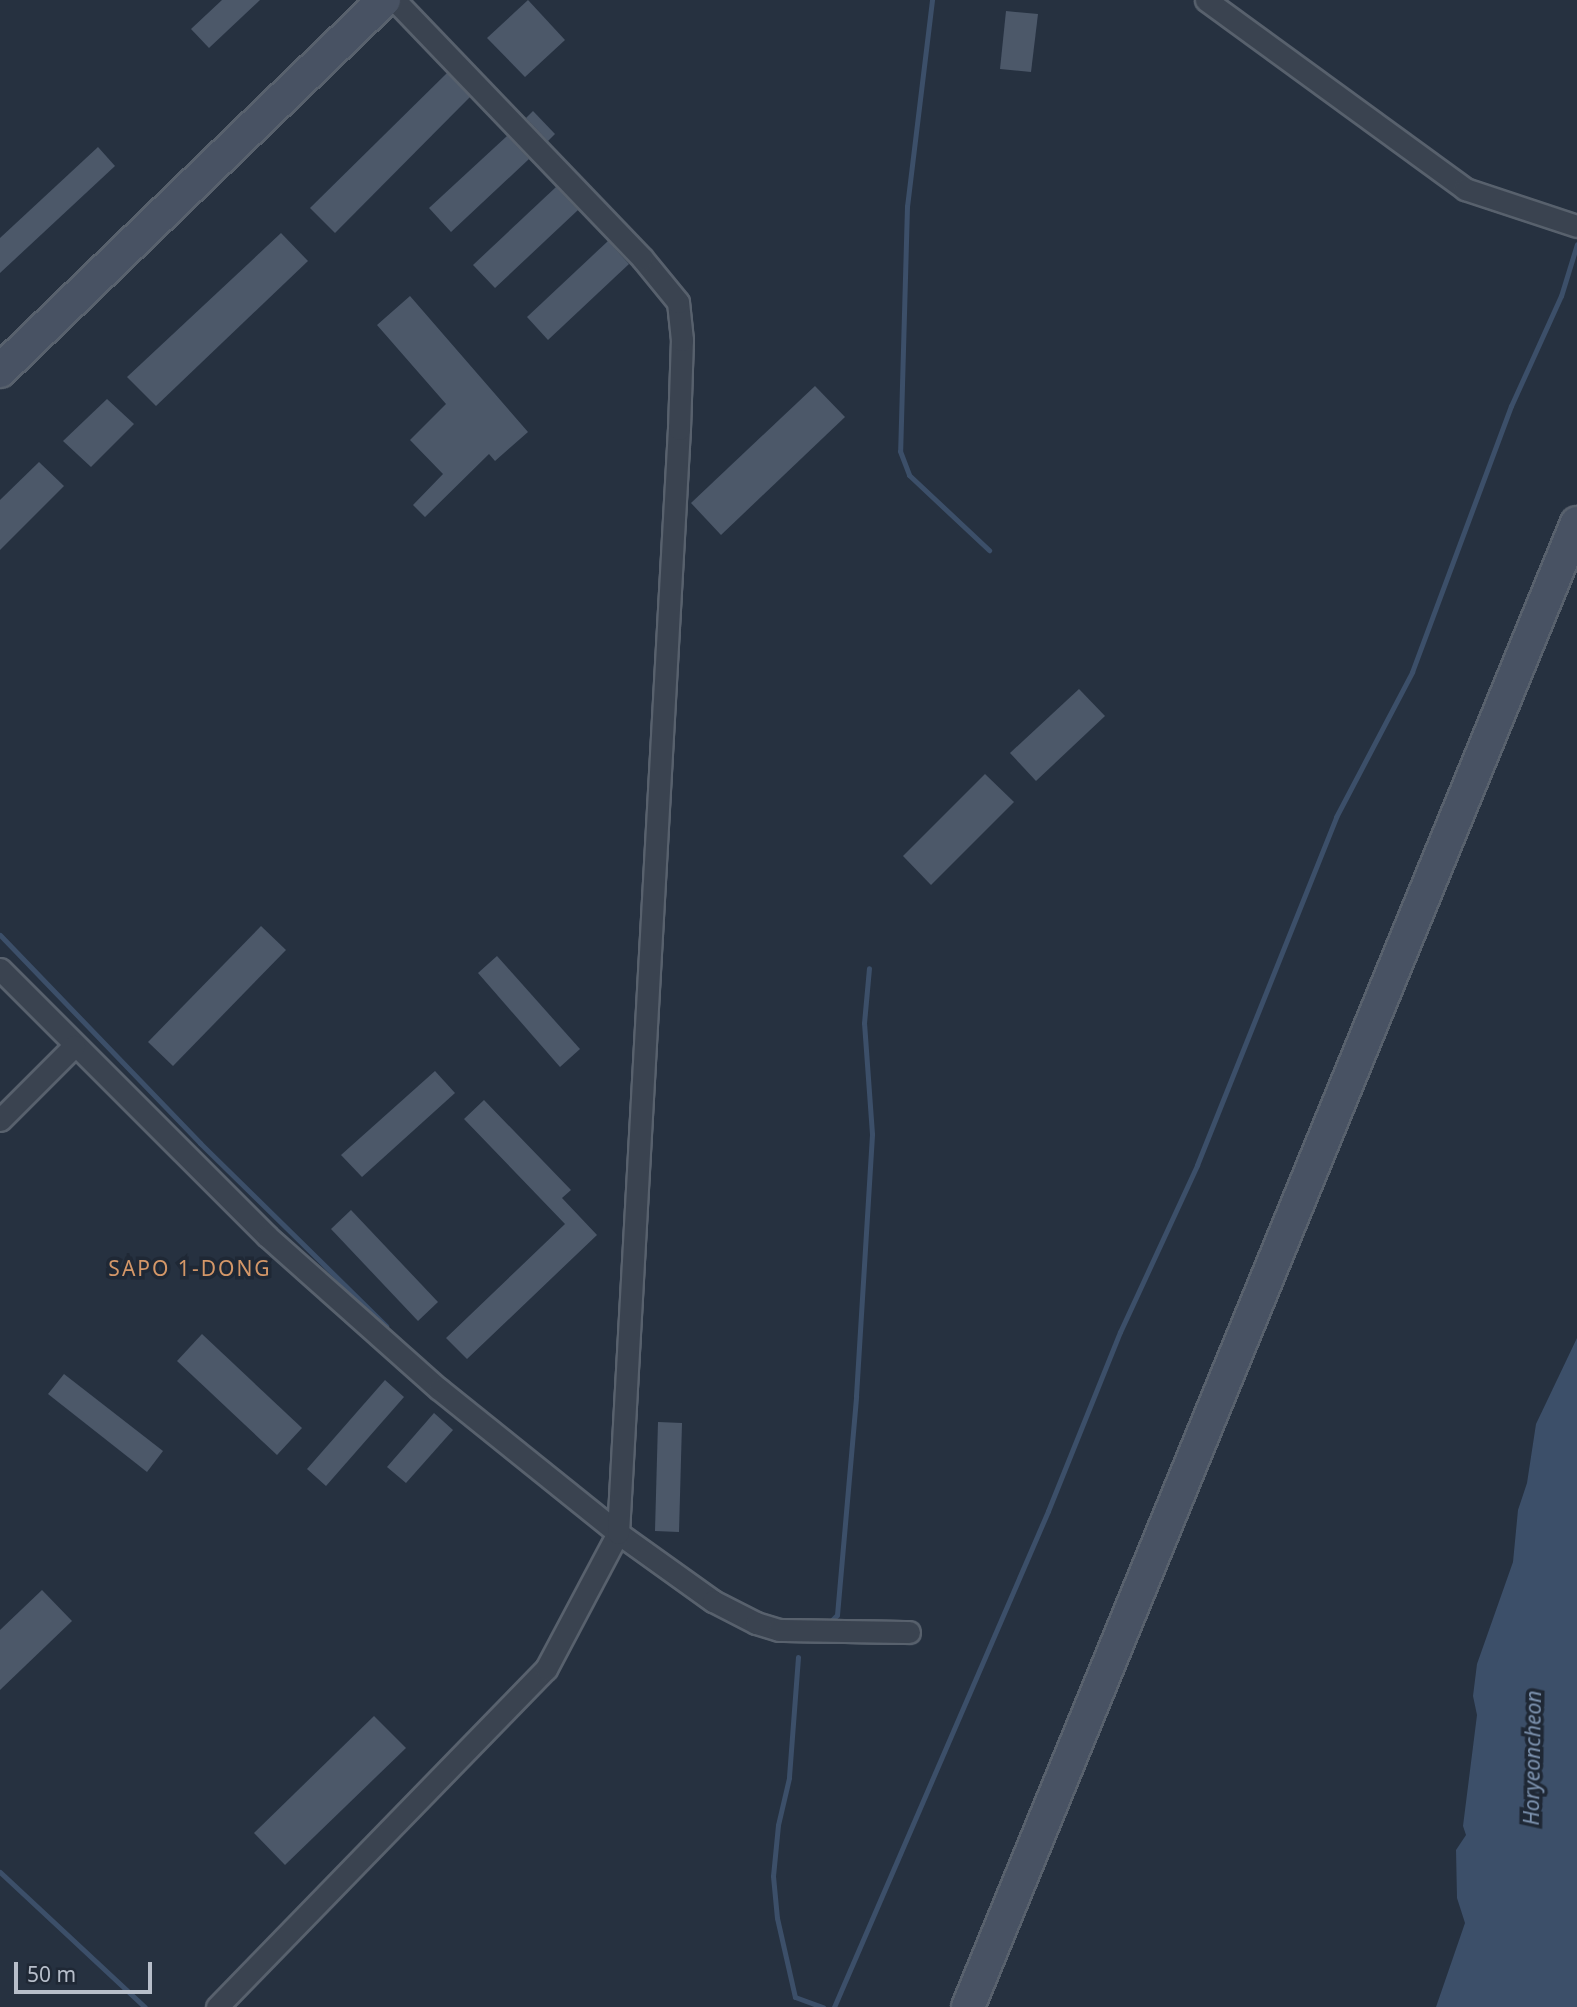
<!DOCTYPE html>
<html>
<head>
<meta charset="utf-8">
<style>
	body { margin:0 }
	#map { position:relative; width:1577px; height:2007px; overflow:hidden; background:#263140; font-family:"Noto Sans",sans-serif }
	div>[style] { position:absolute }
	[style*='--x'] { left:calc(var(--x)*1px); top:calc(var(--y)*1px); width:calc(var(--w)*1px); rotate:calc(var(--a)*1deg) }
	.water>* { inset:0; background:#3c4f69 }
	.stream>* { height:5px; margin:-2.5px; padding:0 2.5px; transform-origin:2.5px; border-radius:2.5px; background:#3c4f69 }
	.building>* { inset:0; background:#4c5869 }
	.roads { filter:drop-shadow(2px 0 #58616d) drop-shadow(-2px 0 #58616d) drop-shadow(0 2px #58616d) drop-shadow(0 -2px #58616d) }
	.street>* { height:21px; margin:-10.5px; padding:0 10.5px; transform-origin:10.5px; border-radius:10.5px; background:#3a4350 }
	.secondary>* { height:32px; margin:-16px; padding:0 16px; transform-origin:16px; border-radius:16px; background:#485263 }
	span { translate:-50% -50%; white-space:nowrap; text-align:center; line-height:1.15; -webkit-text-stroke:7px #1f2835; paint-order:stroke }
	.neighbourhood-label { font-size:21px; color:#d49768; letter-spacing:2px }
	.water-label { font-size:21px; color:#7f95b2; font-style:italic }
	.scale { position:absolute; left:14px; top:1962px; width:138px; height:32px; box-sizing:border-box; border:4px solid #b7beca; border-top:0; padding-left:9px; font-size:21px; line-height:24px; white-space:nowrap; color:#b7beca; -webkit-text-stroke:5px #1f2835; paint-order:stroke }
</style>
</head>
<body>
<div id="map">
	<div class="water">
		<div style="clip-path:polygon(1577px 1338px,1577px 2007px,1436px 2007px,1465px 1923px,1457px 1898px,1456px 1850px,1466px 1835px,1463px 1826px,1477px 1715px,1473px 1696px,1477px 1664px,1513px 1562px,1518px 1510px,1527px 1483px,1536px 1424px)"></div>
	</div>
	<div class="stream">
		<div style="--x:932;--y:0;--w:208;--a:96.9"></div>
		<div style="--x:907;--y:206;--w:245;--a:91.6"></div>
		<div style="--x:900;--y:451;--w:26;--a:69"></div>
		<div style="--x:909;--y:475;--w:110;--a:43.2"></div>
		<div style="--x:0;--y:935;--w:289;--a:46.1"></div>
		<div style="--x:200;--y:1143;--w:261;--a:44.5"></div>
		<div style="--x:827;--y:1625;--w:14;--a:-45"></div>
		<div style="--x:837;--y:1615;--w:220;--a:-85"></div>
		<div style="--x:856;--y:1396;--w:262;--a:-86.5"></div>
		<div style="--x:872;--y:1134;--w:111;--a:-94.1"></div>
		<div style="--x:864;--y:1023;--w:55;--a:-84.8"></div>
		<div style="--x:798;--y:1657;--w:121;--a:94.3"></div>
		<div style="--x:789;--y:1778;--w:48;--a:103.2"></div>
		<div style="--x:778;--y:1825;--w:51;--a:95.6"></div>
		<div style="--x:773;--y:1876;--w:42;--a:84.6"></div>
		<div style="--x:777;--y:1918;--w:81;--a:77.2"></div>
		<div style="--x:795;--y:1997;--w:30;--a:20"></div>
		<div style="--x:0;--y:1872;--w:198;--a:43"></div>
		<div style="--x:834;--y:2007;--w:540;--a:-66.66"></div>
		<div style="--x:1048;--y:1511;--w:193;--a:-68.1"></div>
		<div style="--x:1120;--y:1332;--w:184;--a:-65.2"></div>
		<div style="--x:1197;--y:1165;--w:375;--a:-68.2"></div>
		<div style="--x:1336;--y:817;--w:164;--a:-62.3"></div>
		<div style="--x:1412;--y:672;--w:284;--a:-69.6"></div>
		<div style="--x:1511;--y:406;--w:121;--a:-65.6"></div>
		<div style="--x:1561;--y:296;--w:54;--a:-72.9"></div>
	</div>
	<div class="building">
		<div style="clip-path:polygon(222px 0,260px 0,209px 48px,191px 29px)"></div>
		<div style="clip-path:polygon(528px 0,565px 40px,525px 77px,487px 38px)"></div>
		<div style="clip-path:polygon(1006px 11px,1038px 14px,1031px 72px,1000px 69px)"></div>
		<div style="clip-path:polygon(447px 73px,470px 97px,335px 233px,310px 208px)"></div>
		<div style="clip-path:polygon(533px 111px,555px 134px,548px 141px,526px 118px)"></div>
		<div style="clip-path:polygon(507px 136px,529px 159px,451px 232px,429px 208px)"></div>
		<div style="clip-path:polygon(98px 147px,115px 166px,0 273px,0 238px)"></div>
		<div style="clip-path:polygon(556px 187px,578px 210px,495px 288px,473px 265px)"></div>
		<div style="clip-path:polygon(281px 233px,308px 261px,156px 406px,127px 377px)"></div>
		<div style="clip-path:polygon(608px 241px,629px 264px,548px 340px,527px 317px)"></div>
		<div style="clip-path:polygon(410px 296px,528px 432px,495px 461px,489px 454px,425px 517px,413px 505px,443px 474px,410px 440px,446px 404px,377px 325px)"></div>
		<div style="clip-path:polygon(815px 386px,845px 417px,721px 535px,691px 503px)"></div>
		<div style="clip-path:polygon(107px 399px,134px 424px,91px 467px,63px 441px)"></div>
		<div style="clip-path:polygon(39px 462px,64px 486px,0 550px,0 500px)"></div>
		<div style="clip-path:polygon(1079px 689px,1105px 716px,1036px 781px,1010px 753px)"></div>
		<div style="clip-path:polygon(985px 774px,1014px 802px,931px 885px,903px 856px)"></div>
		<div style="clip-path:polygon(261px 926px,286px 950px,173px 1066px,148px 1042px)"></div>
		<div style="clip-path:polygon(497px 956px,580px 1049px,560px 1067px,478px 973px)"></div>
		<div style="clip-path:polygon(435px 1071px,455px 1093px,362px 1177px,341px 1155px)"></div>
		<div style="clip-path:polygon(484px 1100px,571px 1190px,562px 1198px,597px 1235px,467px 1359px,446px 1338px,565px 1224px,464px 1119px)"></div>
		<div style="clip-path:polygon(351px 1210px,438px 1302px,418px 1321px,331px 1229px)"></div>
		<div style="clip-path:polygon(202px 1334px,302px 1428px,277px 1455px,177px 1361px)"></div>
		<div style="clip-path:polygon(64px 1374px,163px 1451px,147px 1472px,48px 1394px)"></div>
		<div style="clip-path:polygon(385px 1380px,404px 1397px,326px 1486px,307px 1469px)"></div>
		<div style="clip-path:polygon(434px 1413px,453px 1430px,406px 1483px,387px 1467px)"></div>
		<div style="clip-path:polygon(658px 1422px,682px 1423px,679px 1532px,655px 1531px)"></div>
		<div style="clip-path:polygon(42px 1590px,72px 1621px,0 1690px,0 1630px)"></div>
		<div style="clip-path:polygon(374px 1716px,406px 1748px,285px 1865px,254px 1833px)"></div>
	</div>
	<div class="roads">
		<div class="street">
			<div style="--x:1206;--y:0;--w:321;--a:36.1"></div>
			<div style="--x:1465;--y:189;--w:118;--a:18.3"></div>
			<div style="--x:0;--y:969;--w:378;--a:45"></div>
			<div style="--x:267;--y:1236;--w:230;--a:41.7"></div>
			<div style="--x:439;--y:1389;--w:230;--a:38.8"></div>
			<div style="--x:618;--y:1533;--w:117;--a:35.6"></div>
			<div style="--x:713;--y:1601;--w:48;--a:27.1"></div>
			<div style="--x:756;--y:1623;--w:24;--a:17"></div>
			<div style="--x:779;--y:1630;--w:130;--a:0.9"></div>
			<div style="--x:0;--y:1120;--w:105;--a:-45"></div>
			<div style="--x:217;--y:2007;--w:472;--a:-45.8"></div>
			<div style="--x:546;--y:1669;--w:154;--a:-62.1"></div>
			<div style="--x:618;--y:1533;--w:1106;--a:-86.84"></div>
			<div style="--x:679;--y:429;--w:89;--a:-88.1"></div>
			<div style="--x:682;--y:340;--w:38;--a:-96"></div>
			<div style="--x:678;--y:302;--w:57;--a:-129.3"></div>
			<div style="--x:642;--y:258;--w:357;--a:-133.8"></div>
		</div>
		<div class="secondary">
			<div style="--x:0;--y:371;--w:534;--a:-44.01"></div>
			<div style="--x:968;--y:2007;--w:1604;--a:-67.69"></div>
		</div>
	</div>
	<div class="neighbourhood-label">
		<span style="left:190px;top:1268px">SAPO 1-DONG</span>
	</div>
	<div class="water-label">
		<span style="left:1532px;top:1758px;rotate:-89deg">Horyeoncheon</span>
	</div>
	<div class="scale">50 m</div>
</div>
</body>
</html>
